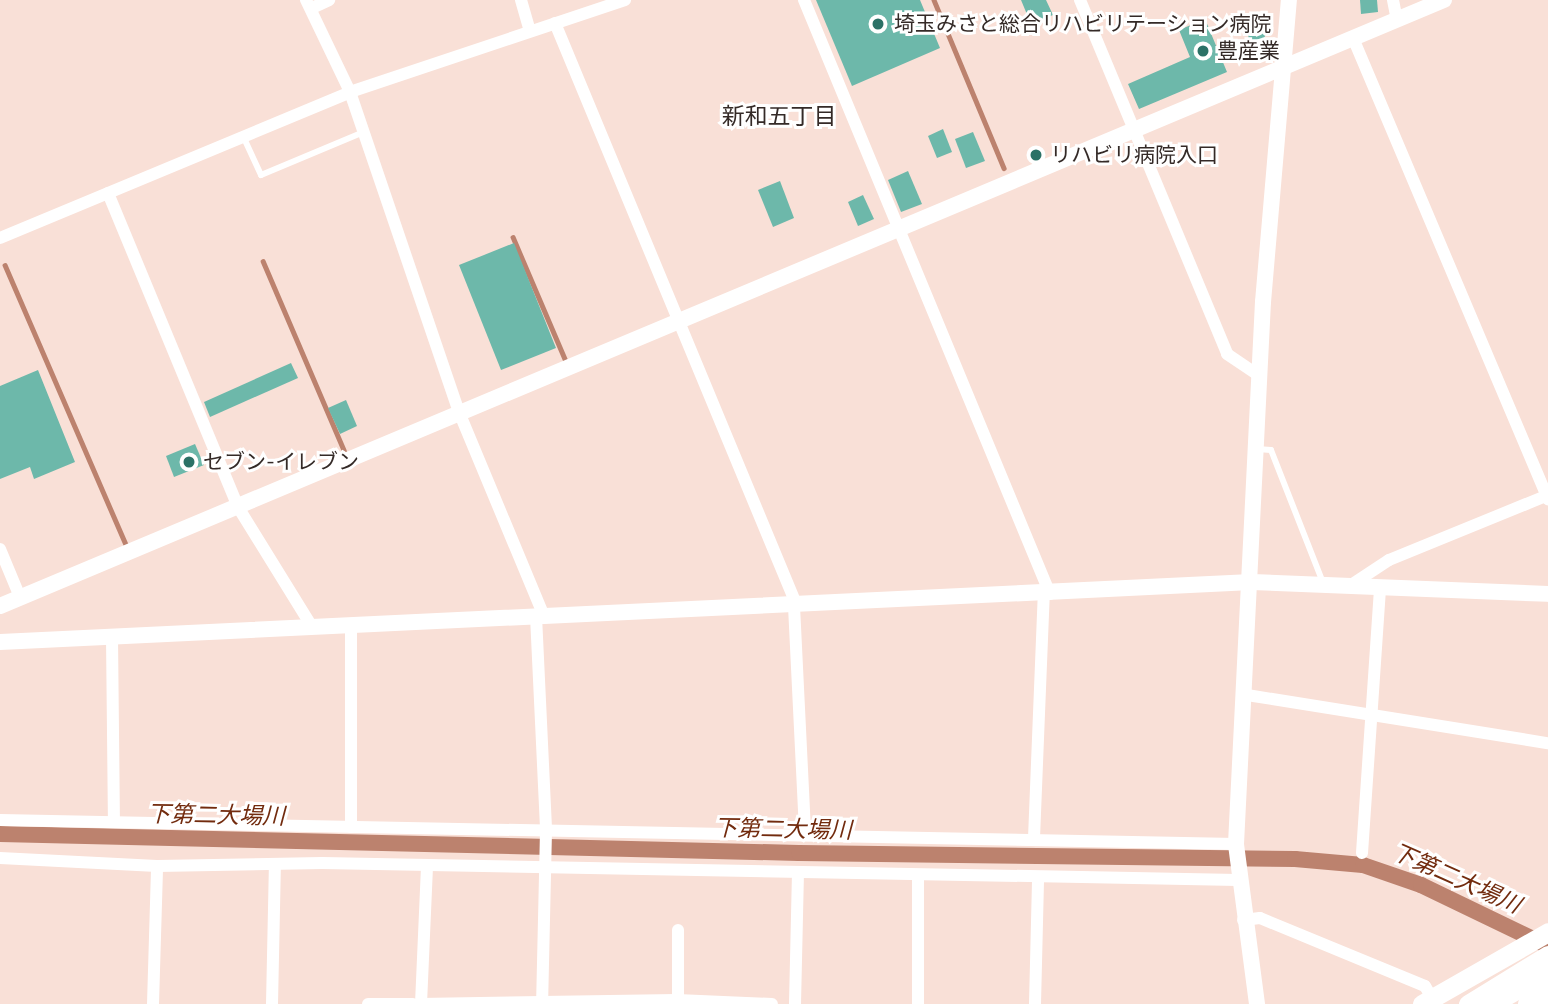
<!DOCTYPE html>
<html>
<head>
<meta charset="utf-8">
<style>
	body { margin:0 }
	#map { position:relative; width:1548px; height:1004px; overflow:hidden; background:#f9e0d7; font-family:"Nunito Sans","Noto Sans JP",sans-serif }
	div>[style] { position:absolute }
	[style*='--x'] { left:calc(var(--x)*1px); top:calc(var(--y)*1px); width:calc(var(--w)*1px); rotate:calc(var(--a)*1deg) }
	.stream>* { height:4.5px; margin:-2.25px; padding:0 2.25px; transform-origin:2.25px; border-radius:2.25px; background:#bc826e }
	.canal>* { height:16px; margin:-8px; padding:0 8px; transform-origin:8px; border-radius:8px; background:#bc826e }
	.building>* { inset:0; background:#6db8aa }
	.service>* { height:6px; margin:-3px; padding:0 3px; transform-origin:3px; border-radius:3px; background:#fff }
	.minor>* { height:12px; margin:-6px; padding:0 6px; transform-origin:6px; border-radius:6px; background:#fff }
	.tertiary>* { height:16px; margin:-8px; padding:0 8px; transform-origin:8px; border-radius:8px; background:#fff }
	.trunk>* { height:19px; margin:-9.5px; padding:0 9.5px; transform-origin:9.5px; border-radius:9.5px; background:#fff }
	.motorway>* { height:23px; margin:-11.5px; padding:0 11.5px; transform-origin:11.5px; border-radius:11.5px; background:#fff }
	.dots>* { width:19px; height:19px; translate:-50% -50%; box-sizing:border-box; border:4px solid #fff; border-radius:50% }
	span { translate:-50% -50%; white-space:nowrap; text-align:center; line-height:1.15; -webkit-text-stroke:6px #fff; paint-order:stroke }
	.poi-label { font-size:21px; color:#342a27 }
	.left { translate:0 -50%; text-align:left }
	.neighbourhood-label { font-size:23px; color:#342a27 }
	.water-label { font-size:23px; color:#722b0e; font-style:italic }
</style>
</head>
<body>
<div id="map">
	<div class="stream">
		<div style="--x:934;--y:0;--w:182;--a:67.4"></div>
		<div style="--x:513;--y:237;--w:135;--a:66.9"></div>
		<div style="--x:263;--y:261;--w:206;--a:66.8"></div>
		<div style="--x:5;--y:265;--w:304;--a:66.6"></div>
	</div>
	<div class="canal">
		<div style="--x:0;--y:834;--w:799;--a:1.36"></div>
		<div style="--x:799;--y:853;--w:496;--a:0.7"></div>
		<div style="--x:1295;--y:859;--w:68;--a:5"></div>
		<div style="--x:1363;--y:865;--w:61;--a:19"></div>
		<div style="--x:1421;--y:885;--w:141;--a:25.7"></div>
	</div>
	<div class="building">
		<div style="clip-path:polygon(816px 0,920px 0,940px 48px,852px 86px)"></div>
		<div style="clip-path:polygon(1021px 0,1046px 0,1053px 15px,1031px 24px)"></div>
		<div style="clip-path:polygon(1360px 0,1377px 0,1378px 12px,1361px 14px)"></div>
		<div style="clip-path:polygon(1249px 17px,1271px 18px,1263px 42px,1248px 49px)"></div>
		<div style="clip-path:polygon(1205px 19px,1227px 72px,1139px 109px,1128px 84px,1190px 57px,1179px 30px)"></div>
		<div style="clip-path:polygon(943px 129px,952px 152px,937px 158px,928px 136px)"></div>
		<div style="clip-path:polygon(973px 132px,985px 161px,966px 168px,955px 139px)"></div>
		<div style="clip-path:polygon(908px 171px,922px 204px,901px 212px,888px 180px)"></div>
		<div style="clip-path:polygon(780px 181px,794px 218px,773px 227px,758px 190px)"></div>
		<div style="clip-path:polygon(863px 195px,874px 219px,858px 226px,848px 202px)"></div>
		<div style="clip-path:polygon(514px 243px,556px 348px,501px 370px,459px 265px)"></div>
		<div style="clip-path:polygon(291px 363px,298px 378px,210px 417px,204px 402px)"></div>
		<div style="clip-path:polygon(38px 370px,75px 462px,34px 479px,30px 467px,0 479px,0 386px)"></div>
		<div style="clip-path:polygon(346px 400px,357px 426px,340px 434px,328px 408px)"></div>
		<div style="clip-path:polygon(195px 444px,204px 465px,174px 477px,166px 456px)"></div>
	</div>
	<div class="service">
		<div style="--x:243;--y:136;--w:43;--a:65.2"></div>
		<div style="--x:261;--y:175;--w:112;--a:-22.7"></div>
		<div style="--x:1257;--y:449;--w:14;--a:4"></div>
		<div style="--x:1271;--y:450;--w:145;--a:68.6"></div>
	</div>
	<div class="minor">
		<div style="--x:306;--y:0;--w:102;--a:64.4"></div>
		<div style="--x:350;--y:92;--w:338;--a:71.2"></div>
		<div style="--x:459;--y:412;--w:221;--a:67.4"></div>
		<div style="--x:521;--y:0;--w:32;--a:74"></div>
		<div style="--x:804;--y:0;--w:643;--a:67.5"></div>
		<div style="--x:1080;--y:0;--w:383;--a:67.4"></div>
		<div style="--x:1227;--y:354;--w:40;--a:34"></div>
		<div style="--x:1393;--y:0;--w:20;--a:79"></div>
		<div style="--x:312;--y:8;--w:19;--a:-25"></div>
		<div style="--x:555;--y:23;--w:631;--a:67.46"></div>
		<div style="--x:1353;--y:38;--w:501;--a:67.07"></div>
		<div style="--x:108;--y:193;--w:340;--a:67.5"></div>
		<div style="--x:238;--y:507;--w:141;--a:58.3"></div>
		<div style="--x:0;--y:238;--w:379;--a:-22.6"></div>
		<div style="--x:350;--y:92;--w:290;--a:-18.5"></div>
		<div style="--x:0;--y:549;--w:52;--a:67.4"></div>
		<div style="--x:1348;--y:587;--w:49;--a:-33.4"></div>
		<div style="--x:1389;--y:560;--w:172;--a:-22.2"></div>
		<div style="--x:794;--y:606;--w:228;--a:87.2"></div>
		<div style="--x:536;--y:616;--w:215;--a:87.3"></div>
		<div style="--x:546;--y:831;--w:173;--a:91.3"></div>
		<div style="--x:351;--y:626;--w:201;--a:90"></div>
		<div style="--x:112;--y:637;--w:185;--a:89.4"></div>
		<div style="--x:1247;--y:695;--w:305;--a:9.1"></div>
		<div style="--x:0;--y:820;--w:1236;--a:1.11"></div>
		<div style="--x:1034;--y:838;--w:244;--a:-87.7"></div>
		<div style="--x:1362;--y:853;--w:266;--a:-86.1"></div>
		<div style="--x:0;--y:858;--w:157;--a:2.9"></div>
		<div style="--x:157;--y:866;--w:165;--a:-1"></div>
		<div style="--x:322;--y:863;--w:916;--a:1.06"></div>
		<div style="--x:1243;--y:920;--w:17;--a:-7"></div>
		<div style="--x:1260;--y:918;--w:178;--a:22.4"></div>
		<div style="--x:1425;--y:986;--w:14;--a:60"></div>
		<div style="--x:153;--y:1004;--w:138;--a:-88.3"></div>
		<div style="--x:272;--y:1004;--w:140;--a:-88.8"></div>
		<div style="--x:368;--y:1004;--w:45;--a:0"></div>
		<div style="--x:420;--y:1004;--w:257;--a:-0.9"></div>
		<div style="--x:677;--y:1000;--w:95;--a:2.4"></div>
		<div style="--x:421;--y:1004;--w:138;--a:-87.5"></div>
		<div style="--x:678;--y:1004;--w:74;--a:-90"></div>
		<div style="--x:795;--y:1004;--w:131;--a:-88.7"></div>
		<div style="--x:918;--y:1004;--w:128;--a:-90"></div>
		<div style="--x:1035;--y:1004;--w:125;--a:-88.6"></div>
	</div>
	<div class="tertiary">
		<div style="--x:0;--y:606;--w:1566;--a:-22.77"></div>
		<div style="--x:0;--y:642;--w:1253;--a:-2.74"></div>
		<div style="--x:1252;--y:582;--w:296;--a:2.3"></div>
		<div style="--x:1257;--y:1004;--w:161;--a:-97.5"></div>
		<div style="--x:1236;--y:844;--w:543;--a:-87.15"></div>
		<div style="--x:1263;--y:302;--w:303;--a:-85.1"></div>
	</div>
	<div class="trunk">
		<div style="--x:1422;--y:1004;--w:145;--a:-29.7"></div>
		<div style="--x:1468;--y:1004;--w:94;--a:-31.5"></div>
	</div>
	<div class="motorway">
		<div style="--x:1488;--y:1004;--w:69;--a:-30.3"></div>
		<div style="--x:1529;--y:1004;--w:22;--a:-30"></div>
	</div>
	<div class="dots">
		<div style="left:878px;top:24px;background:#2b7166"></div>
		<div style="left:1203px;top:51px;background:#2b7166"></div>
		<div style="left:1036px;top:155px;background:#2b7166"></div>
		<div style="left:189px;top:462px;background:#2b7166"></div>
	</div>
	<div class="poi-label">
		<span class="left" style="left:894px;top:24px">埼玉みさと総合リハビリテーション病院</span>
		<span class="left" style="left:1217px;top:51px">豊産業</span>
		<span class="left" style="left:1050px;top:155px">リハビリ病院入口</span>
		<span class="left" style="left:203px;top:462px">セブン-イレブン</span>
	</div>
	<div class="neighbourhood-label">
		<span style="left:779px;top:117px">新和五丁目</span>
	</div>
	<div class="water-label">
		<span style="left:216px;top:816px;rotate:1deg">下第二大場川</span>
		<span style="left:783px;top:830px;rotate:1deg">下第二大場川</span>
		<span style="left:1456px;top:879px;rotate:24deg">下第二大場川</span>
	</div>
</div>
</body>
</html>
